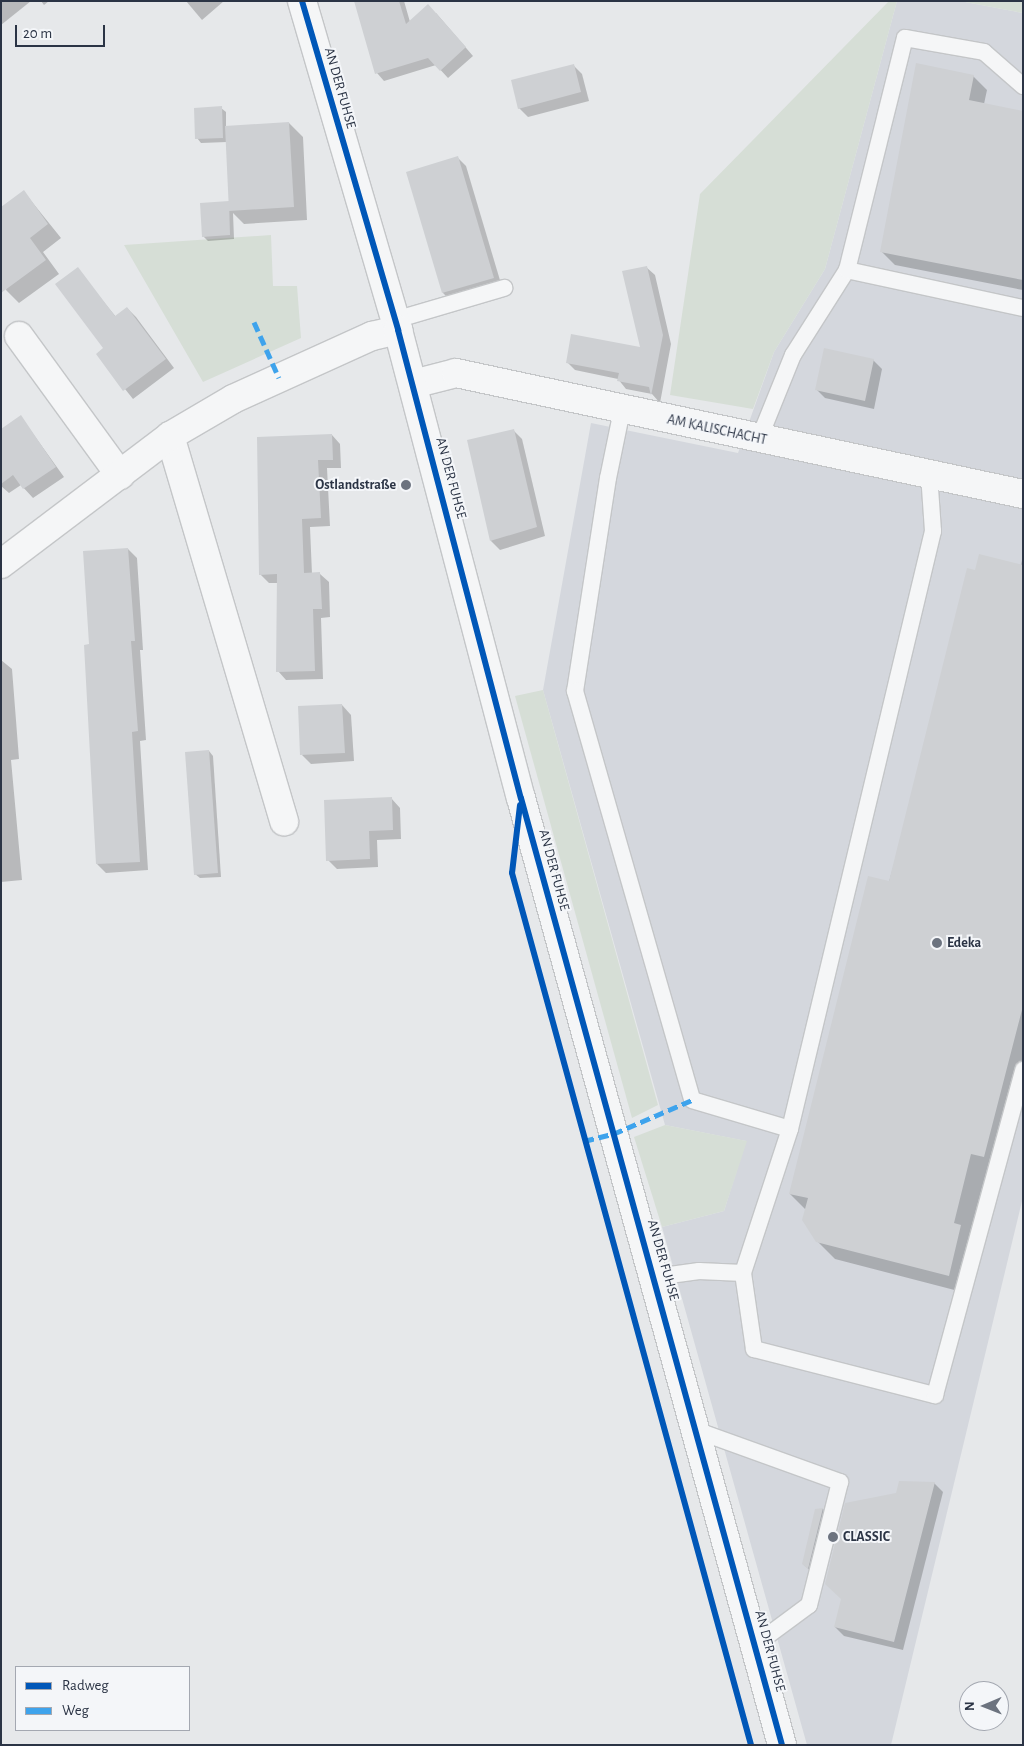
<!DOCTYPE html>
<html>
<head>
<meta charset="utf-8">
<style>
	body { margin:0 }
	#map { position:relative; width:1024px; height:1746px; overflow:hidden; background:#e6e8ea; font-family:"Alegreya Sans",sans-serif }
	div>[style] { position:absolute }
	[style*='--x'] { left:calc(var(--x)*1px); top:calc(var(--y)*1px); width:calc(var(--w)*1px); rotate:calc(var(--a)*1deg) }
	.built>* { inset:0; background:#d4d7dd }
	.green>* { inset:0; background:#d6ded6 }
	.shadow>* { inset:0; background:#0003 }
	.building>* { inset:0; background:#ced0d3 }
	.roads { filter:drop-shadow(1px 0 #c4c6c8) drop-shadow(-1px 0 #c4c6c8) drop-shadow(0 1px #c4c6c8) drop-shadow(0 -1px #c4c6c8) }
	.service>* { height:16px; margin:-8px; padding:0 8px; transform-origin:8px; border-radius:8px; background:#f5f6f7 }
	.minor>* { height:28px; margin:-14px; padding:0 14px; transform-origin:14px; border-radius:14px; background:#f5f6f7 }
	.tertiary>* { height:28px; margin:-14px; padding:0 14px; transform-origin:14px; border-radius:14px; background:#f5f6f7 }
	.quiet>* { height:5px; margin-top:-2.5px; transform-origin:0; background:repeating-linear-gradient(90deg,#3ea3ec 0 10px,transparent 0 15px) }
	.cycleway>* { height:6px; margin:-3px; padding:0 3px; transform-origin:3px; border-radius:3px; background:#0057b8 }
	.dots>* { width:14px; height:14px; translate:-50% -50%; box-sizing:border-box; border:2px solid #f4f6f9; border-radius:50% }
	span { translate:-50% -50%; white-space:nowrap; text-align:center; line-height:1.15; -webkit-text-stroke:4px #f4f6f9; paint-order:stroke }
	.street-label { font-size:14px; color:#2b3445 }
	.poi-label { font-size:14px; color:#2b3445; font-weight:700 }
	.right { translate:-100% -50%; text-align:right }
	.left { translate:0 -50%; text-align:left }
	.frame { position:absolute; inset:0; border:2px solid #2b3445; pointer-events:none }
	.legend { position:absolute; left:15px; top:1666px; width:175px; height:65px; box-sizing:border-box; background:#f4f6f9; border:1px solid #a4a8b1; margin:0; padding:6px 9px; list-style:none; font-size:15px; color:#2b3445 }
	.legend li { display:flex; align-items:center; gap:10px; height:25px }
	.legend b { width:25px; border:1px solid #a4a8b1 }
	.north { position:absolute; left:959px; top:1681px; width:50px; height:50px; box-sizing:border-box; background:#f4f6f9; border:1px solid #a4a8b1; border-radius:50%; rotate:269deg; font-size:14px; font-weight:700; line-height:20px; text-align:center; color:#2b3445 }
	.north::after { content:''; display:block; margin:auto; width:18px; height:22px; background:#6c737f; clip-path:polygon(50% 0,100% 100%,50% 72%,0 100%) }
	.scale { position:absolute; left:15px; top:25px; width:90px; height:22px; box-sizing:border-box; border:2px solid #2b3445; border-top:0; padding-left:6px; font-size:15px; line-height:18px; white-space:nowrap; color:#2b3445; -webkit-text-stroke:4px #f4f6f9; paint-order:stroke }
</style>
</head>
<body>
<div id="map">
	<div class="built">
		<div style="clip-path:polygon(897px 1px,960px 1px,1023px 13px,1023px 1197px,891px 1745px,807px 1745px,662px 1227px,724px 1211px,746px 1141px,665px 1125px,543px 690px,591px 423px,738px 453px,774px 352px,825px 269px)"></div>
	</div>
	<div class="green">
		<div style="clip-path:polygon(889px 1px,897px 1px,825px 269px,774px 352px,753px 409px,670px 395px,700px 194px)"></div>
		<div style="clip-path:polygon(960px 1px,1023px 1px,1023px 13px)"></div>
		<div style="clip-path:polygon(271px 235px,273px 286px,297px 286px,301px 338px,203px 382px,124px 245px)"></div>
		<div style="clip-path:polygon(543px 690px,658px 1105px,632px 1118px,515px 696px)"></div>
		<div style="clip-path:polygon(665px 1125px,747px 1141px,724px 1211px,662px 1227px,634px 1137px)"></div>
	</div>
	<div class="shadow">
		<div style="clip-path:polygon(1px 1px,31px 1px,1px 25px)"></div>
		<div style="clip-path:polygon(41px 1px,49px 1px,44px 5px)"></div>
		<div style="clip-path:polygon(186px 1px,224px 1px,202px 20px)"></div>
		<div style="clip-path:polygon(355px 1px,404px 1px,410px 22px,436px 13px,473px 56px,448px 78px,436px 65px,384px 81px,377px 73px)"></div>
		<div style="clip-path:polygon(573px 65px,582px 74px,589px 101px,528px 117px,519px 108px)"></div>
		<div style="clip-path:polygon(973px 76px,987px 90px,984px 104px,1023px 112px,1023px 290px,895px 265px,881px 251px)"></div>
		<div style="clip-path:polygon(221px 108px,226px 112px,226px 127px,289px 123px,303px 137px,307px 220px,244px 224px,233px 213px,234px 239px,208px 241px,203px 236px,230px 204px,227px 142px,201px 143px,197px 138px)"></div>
		<div style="clip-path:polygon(457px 157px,466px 166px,502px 287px,452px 302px,443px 293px)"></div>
		<div style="clip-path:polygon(24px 192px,61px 238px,43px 252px,59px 274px,19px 303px,6px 290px)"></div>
		<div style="clip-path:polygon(646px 267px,655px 275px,671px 344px,660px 403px,652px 394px,626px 389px,618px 379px,575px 370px,567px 362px,642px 349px)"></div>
		<div style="clip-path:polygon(77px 269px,116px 317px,127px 308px,136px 317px,174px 368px,133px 399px,97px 354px,105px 349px)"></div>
		<div style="clip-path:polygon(873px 360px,882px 369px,874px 409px,825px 398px,816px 389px)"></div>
		<div style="clip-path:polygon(21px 417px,64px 477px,33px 498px,21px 485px,9px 493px,1px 486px,1px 430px)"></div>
		<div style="clip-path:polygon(513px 430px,522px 439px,545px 536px,500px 550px,491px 541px)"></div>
		<div style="clip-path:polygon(332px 435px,340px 444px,341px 468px,327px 468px,330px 526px,310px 527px,312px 574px,320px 574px,329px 582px,330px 617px,321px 618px,323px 679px,286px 680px,278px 671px,278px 583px,269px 583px,260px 574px,258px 438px)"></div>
		<div style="clip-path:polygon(128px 549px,137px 558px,143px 650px,140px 650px,146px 740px,140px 741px,148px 870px,106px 873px,97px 864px)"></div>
		<div style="clip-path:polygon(1022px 560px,1023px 1091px,966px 1293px,835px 1259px,817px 1241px,806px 1210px,790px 1194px,889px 882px,976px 571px,1021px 566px)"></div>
		<div style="clip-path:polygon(1px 660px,12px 669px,19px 759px,11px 760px,22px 880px,1px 882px)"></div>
		<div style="clip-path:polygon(342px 705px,351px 715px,354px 761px,311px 764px,302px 755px)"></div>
		<div style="clip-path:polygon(209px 751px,213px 756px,221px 877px,200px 878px,195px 874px)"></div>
		<div style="clip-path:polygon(391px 798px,400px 808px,401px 839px,377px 840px,378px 867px,337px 869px,328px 860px)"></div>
		<div style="clip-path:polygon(934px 1483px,943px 1492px,903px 1650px,844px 1636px,835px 1627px,897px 1494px)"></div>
		<div style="clip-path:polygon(823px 1509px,827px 1513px,812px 1572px,803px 1564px,816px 1510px)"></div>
	</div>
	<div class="building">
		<div style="clip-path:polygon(354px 1px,399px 1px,406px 24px,428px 4px,466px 47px,440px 71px,428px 58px,375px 74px)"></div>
		<div style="clip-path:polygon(916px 63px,974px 75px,969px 100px,1023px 111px,1023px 280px,880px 252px)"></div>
		<div style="clip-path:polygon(574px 64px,581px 92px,518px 109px,511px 80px)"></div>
		<div style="clip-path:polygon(222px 106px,223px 138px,195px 139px,194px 108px)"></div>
		<div style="clip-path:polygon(289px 122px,294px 207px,229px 211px,225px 126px)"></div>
		<div style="clip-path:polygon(458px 156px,494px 278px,442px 293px,406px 172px)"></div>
		<div style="clip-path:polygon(24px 190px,48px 224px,30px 238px,46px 260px,1px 293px,1px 207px)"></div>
		<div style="clip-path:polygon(229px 201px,230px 235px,202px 237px,200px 203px)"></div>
		<div style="clip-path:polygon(647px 266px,663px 335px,651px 396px,649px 387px,617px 381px,619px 373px,566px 363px,571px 334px,640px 347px,622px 271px)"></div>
		<div style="clip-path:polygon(78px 267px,115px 316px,127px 307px,166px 359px,123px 391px,96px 354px,103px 348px,55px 284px)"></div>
		<div style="clip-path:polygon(824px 348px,874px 359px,865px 401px,815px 390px)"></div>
		<div style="clip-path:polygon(21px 415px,56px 467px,23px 489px,13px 475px,1px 484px,1px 429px)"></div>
		<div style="clip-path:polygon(514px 429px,537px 527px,490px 541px,467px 440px)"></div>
		<div style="clip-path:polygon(332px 434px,333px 460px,318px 460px,321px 518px,302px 519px,304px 573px,320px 572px,322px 609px,313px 609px,315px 671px,276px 672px,277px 574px,259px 575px,257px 437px)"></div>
		<div style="clip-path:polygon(128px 548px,135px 641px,131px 641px,138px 731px,132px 732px,140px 862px,96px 864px,84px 645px,89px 644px,83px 551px)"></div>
		<div style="clip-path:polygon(979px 554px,1023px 565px,1023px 1006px,984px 1157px,971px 1154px,954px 1223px,961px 1225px,949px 1276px,816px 1242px,802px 1220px,808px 1198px,789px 1194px,868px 876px,889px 881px,967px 568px,975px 570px)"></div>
		<div style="clip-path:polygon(342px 704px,345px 753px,300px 755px,298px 706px)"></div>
		<div style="clip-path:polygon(209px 750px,218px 873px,194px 875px,185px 752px)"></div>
		<div style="clip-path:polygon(392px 797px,393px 830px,369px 831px,370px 859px,326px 861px,324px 800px)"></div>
		<div style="clip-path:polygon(899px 1481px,935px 1482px,894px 1642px,834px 1627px,841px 1599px,825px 1584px,845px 1503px,896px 1493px)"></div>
		<div style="clip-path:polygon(823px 1508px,808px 1569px,802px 1564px,815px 1509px)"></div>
	</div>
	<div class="roads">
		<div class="service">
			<div style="--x:847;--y:270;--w:180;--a:12.2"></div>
			<div style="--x:395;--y:320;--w:114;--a:-16.4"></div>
			<div style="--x:622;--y:410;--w:69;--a:101.6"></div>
			<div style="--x:608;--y:478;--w:216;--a:98.8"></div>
			<div style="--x:575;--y:691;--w:425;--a:74"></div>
			<div style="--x:692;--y:1100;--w:102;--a:16.5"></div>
			<div style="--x:790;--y:1129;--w:151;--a:108.1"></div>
			<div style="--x:743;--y:1273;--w:44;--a:-177.4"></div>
			<div style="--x:699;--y:1271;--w:44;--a:172.2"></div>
			<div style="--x:759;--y:439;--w:91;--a:-68"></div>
			<div style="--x:793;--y:355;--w:101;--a:-57.6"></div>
			<div style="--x:847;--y:270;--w:239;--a:-76"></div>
			<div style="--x:905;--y:38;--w:80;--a:10"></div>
			<div style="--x:984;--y:52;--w:52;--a:41.1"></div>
			<div style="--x:790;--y:1129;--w:615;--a:-76.55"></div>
			<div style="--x:933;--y:531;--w:57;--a:-94"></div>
			<div style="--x:743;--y:1273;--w:77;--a:81.8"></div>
			<div style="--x:754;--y:1349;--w:187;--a:14.3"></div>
			<div style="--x:935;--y:1395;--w:337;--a:-74.8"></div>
			<div style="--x:698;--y:1431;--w:151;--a:19.8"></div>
			<div style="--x:840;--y:1482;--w:127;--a:104.1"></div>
			<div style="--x:809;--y:1605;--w:67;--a:143.5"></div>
		</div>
		<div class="minor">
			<div style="--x:19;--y:336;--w:172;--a:54"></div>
			<div style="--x:413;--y:384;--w:44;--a:-14.3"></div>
			<div style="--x:456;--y:373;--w:580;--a:12.05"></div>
			<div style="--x:170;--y:436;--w:402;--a:73.5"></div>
			<div style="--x:1;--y:564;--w:212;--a:-37.1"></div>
			<div style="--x:170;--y:436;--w:73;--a:-30.4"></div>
			<div style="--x:233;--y:399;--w:153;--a:-24.4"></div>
			<div style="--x:372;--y:336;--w:27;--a:-13"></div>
		</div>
		<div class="tertiary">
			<div style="--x:302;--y:1;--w:343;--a:73.7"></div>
			<div style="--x:398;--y:330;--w:484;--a:75.3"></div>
			<div style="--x:521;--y:798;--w:982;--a:74.59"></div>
		</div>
	</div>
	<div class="quiet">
		<div style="--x:254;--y:322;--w:61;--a:65.9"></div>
		<div style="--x:584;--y:1141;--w:30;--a:-14"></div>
		<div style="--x:613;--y:1134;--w:86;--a:-23.3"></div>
	</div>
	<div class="cycleway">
		<div style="--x:302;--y:1;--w:343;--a:73.7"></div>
		<div style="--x:398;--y:330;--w:484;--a:75.3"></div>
		<div style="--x:521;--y:798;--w:982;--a:74.59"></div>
		<div style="--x:520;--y:805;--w:68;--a:96.7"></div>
		<div style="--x:512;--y:873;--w:904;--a:74.67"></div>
	</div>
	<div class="dots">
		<div style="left:406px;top:485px;background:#6c737f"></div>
		<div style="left:937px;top:943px;background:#6c737f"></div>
		<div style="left:833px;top:1537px;background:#6c737f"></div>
	</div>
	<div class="street-label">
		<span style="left:340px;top:88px;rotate:74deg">AN DER FUHSE</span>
		<span style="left:717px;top:430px;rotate:12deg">AM KALISCHACHT</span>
		<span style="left:451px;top:478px;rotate:75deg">AN DER FUHSE</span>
		<span style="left:554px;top:870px;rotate:75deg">AN DER FUHSE</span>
		<span style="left:663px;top:1260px;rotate:74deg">AN DER FUHSE</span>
		<span style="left:770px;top:1651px;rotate:75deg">AN DER FUHSE</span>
	</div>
	<div class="poi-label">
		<span class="right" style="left:396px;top:485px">Ostlandstraße</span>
		<span class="left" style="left:947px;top:943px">Edeka</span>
		<span class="left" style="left:843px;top:1537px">CLASSIC</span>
	</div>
	<div class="frame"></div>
	<ul class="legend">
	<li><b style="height:6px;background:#0057b8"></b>Radweg</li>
	<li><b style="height:6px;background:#3ea3ec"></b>Weg</li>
	</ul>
	<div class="north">N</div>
	<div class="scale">20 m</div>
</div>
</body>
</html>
